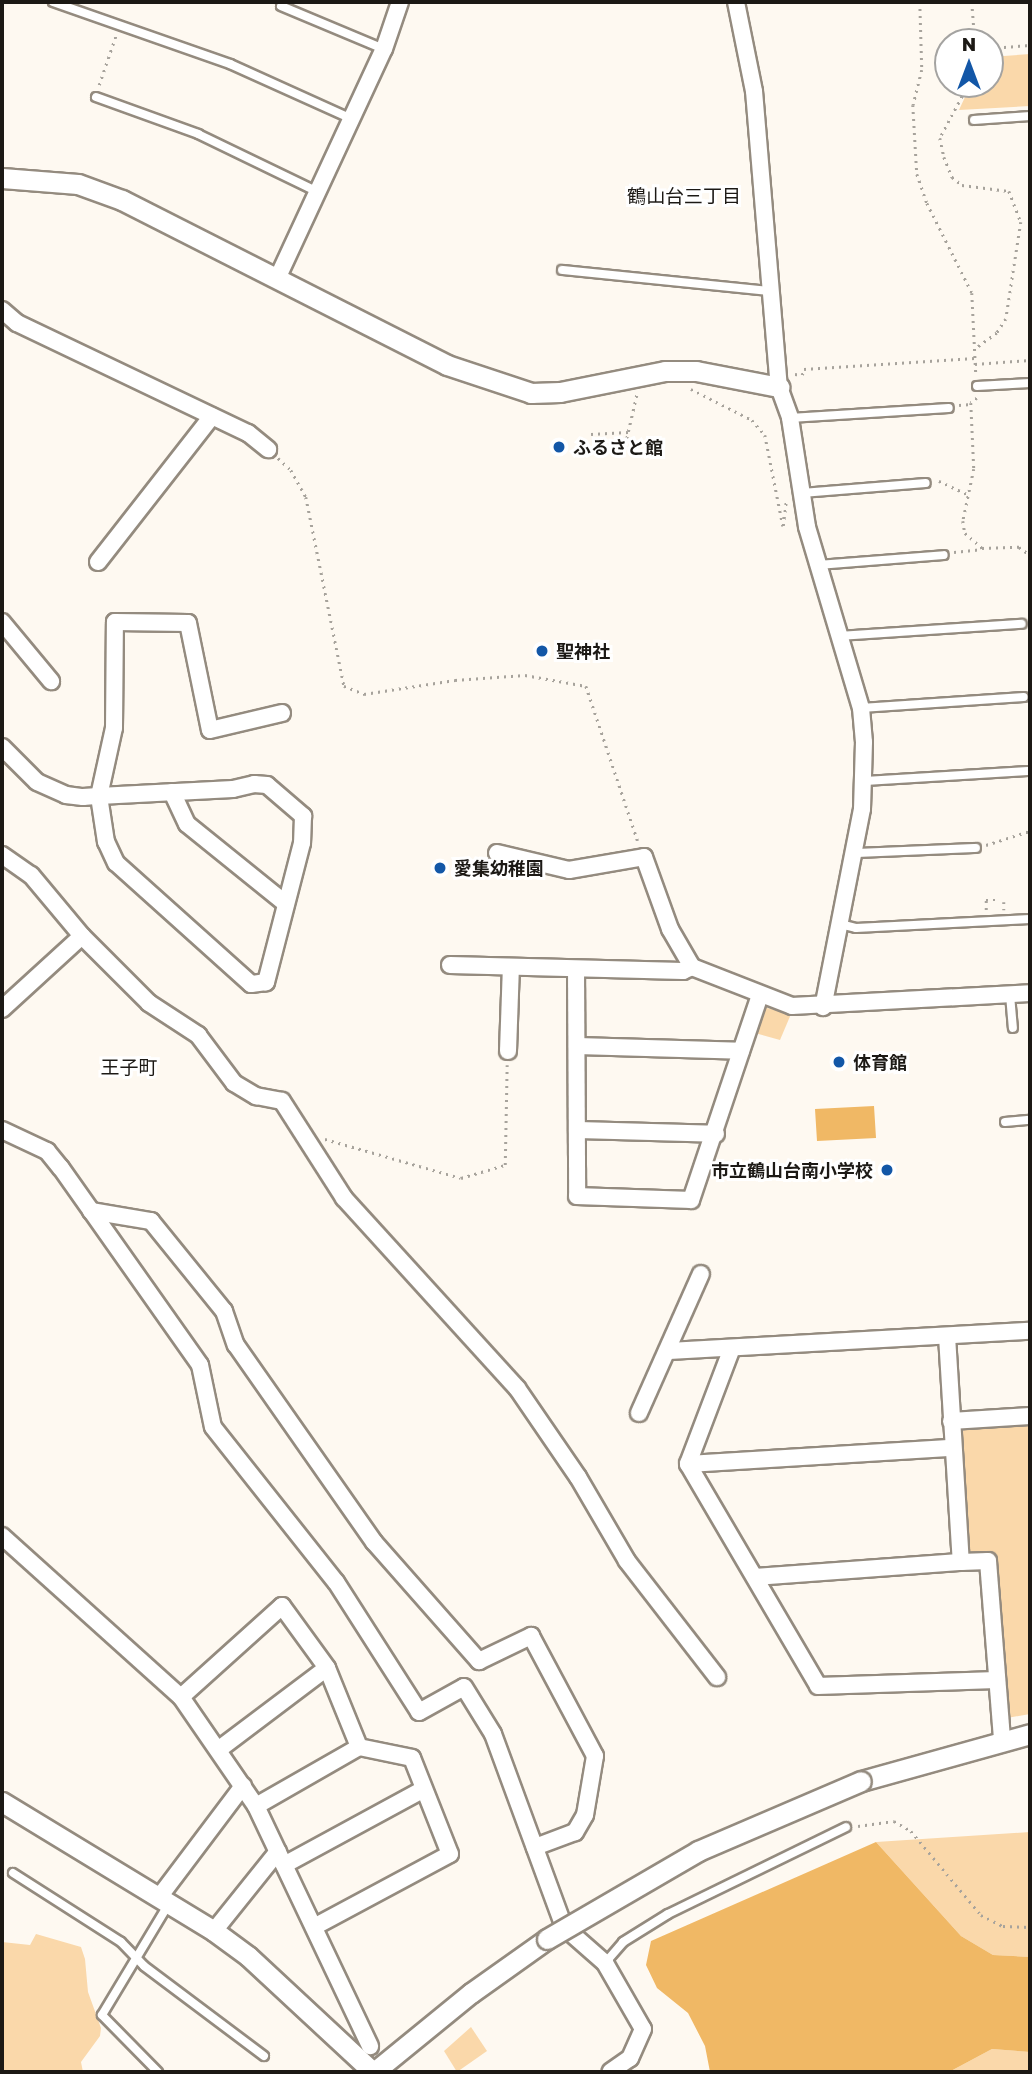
<!DOCTYPE html>
<html>
<head>
<meta charset="utf-8">
<style>
	body { margin:0 }
	#map { position:relative; width:1032px; height:2074px; overflow:hidden; background:#fef9f1; font-family:"Golos Text","Noto Sans JP",sans-serif }
	div>[style] { position:absolute }
	[style*='--x'] { left:calc(var(--x)*1px); top:calc(var(--y)*1px); width:calc(var(--w)*1px); rotate:calc(var(--a)*1deg) }
	.green>* { inset:0; background:#fad8aa }
	.water>* { inset:0; background:#f0b865 }
	.path>* { height:2.5px; margin-top:-1.25px; transform-origin:0; background:repeating-linear-gradient(90deg,#a7a39c 0 2px,transparent 0 7px) }
	.roads { filter:drop-shadow(2px 0 #948b7f) drop-shadow(-2px 0 #948b7f) drop-shadow(0 2px #948b7f) drop-shadow(0 -2px #948b7f) }
	.service>* { height:8px; margin:-4px; padding:0 4px; transform-origin:4px; border-radius:4px; background:#fff }
	.minor>* { height:16px; margin:-8px; padding:0 8px; transform-origin:8px; border-radius:8px; background:#fff }
	.tertiary>* { height:19px; margin:-9.5px; padding:0 9.5px; transform-origin:9.5px; border-radius:9.5px; background:#fff }
	.bridges { filter:drop-shadow(2px 0 #948b7f) drop-shadow(-2px 0 #948b7f) drop-shadow(0 2px #948b7f) drop-shadow(0 -2px #948b7f) }
	.tertiary-bridge>* { height:19px; margin:-9.5px; padding:0 9.5px; transform-origin:9.5px; border-radius:9.5px; background:#fff }
	.dots>* { width:19px; height:19px; translate:-50% -50%; box-sizing:border-box; border:4px solid #fff; border-radius:50% }
	span { translate:-50% -50%; white-space:nowrap; text-align:center; line-height:1.15; -webkit-text-stroke:6px #fff; paint-order:stroke }
	.poi-label { font-size:18px; color:#1c1915; font-weight:700 }
	.left { translate:0 -50%; text-align:left }
	.right { translate:-100% -50%; text-align:right }
	.neighbourhood-label { font-size:19px; color:#1c1915 }
	.frame { position:absolute; inset:0; border:4px solid #1c1915; pointer-events:none }
	.north { position:absolute; left:934px; top:28px; width:70px; height:70px; box-sizing:border-box; background:#fff; border:2px solid #a4a3a1; border-radius:50%; rotate:0deg; font-size:19px; font-weight:700; line-height:28px; text-align:center; color:#1c1915 }
	.north::after { content:''; display:block; margin:auto; width:24px; height:32px; background:#1357a7; clip-path:polygon(50% 0,100% 100%,50% 72%,0 100%) }
</style>
</head>
<body>
<div id="map">
	<div class="green">
		<div style="clip-path:polygon(1030px 54px,1030px 106px,959px 110px,971px 84px,990px 84px,990px 57px)"></div>
		<div style="clip-path:polygon(763px 1007px,791px 1014px,780px 1040px,755px 1033px)"></div>
		<div style="clip-path:polygon(1030px 1423px,1030px 1714px,1007px 1718px,995px 1555px,976px 1556px,967px 1548px,960px 1435px,966px 1427px)"></div>
		<div style="clip-path:polygon(1030px 1832px,1030px 1957px,993px 1955px,961px 1936px,876px 1842px)"></div>
		<div style="clip-path:polygon(36px 1934px,81px 1947px,85px 1959px,88px 1992px,101px 2028px,100px 2036px,81px 2062px,83px 2072px,2px 2072px,2px 1942px,30px 1945px)"></div>
		<div style="clip-path:polygon(471px 2027px,487px 2051px,457px 2072px,444px 2051px)"></div>
		<div style="clip-path:polygon(992px 2049px,1030px 2052px,1030px 2072px,949px 2072px)"></div>
	</div>
	<div class="water">
		<div style="clip-path:polygon(874px 1106px,876px 1138px,817px 1141px,815px 1109px)"></div>
		<div style="clip-path:polygon(876px 1842px,961px 1936px,993px 1955px,1030px 1957px,1030px 2052px,992px 2049px,949px 2072px,710px 2072px,705px 2046px,688px 2013px,657px 1988px,646px 1965px,651px 1941px)"></div>
	</div>
	<div class="path">
		<div style="--x:920;--y:2;--w:68;--a:88.3"></div>
		<div style="--x:922;--y:70;--w:36;--a:104"></div>
		<div style="--x:913;--y:105;--w:69;--a:86.7"></div>
		<div style="--x:917;--y:174;--w:31;--a:71"></div>
		<div style="--x:927;--y:203;--w:101;--a:63.4"></div>
		<div style="--x:972;--y:293;--w:81;--a:87.2"></div>
		<div style="--x:972;--y:2;--w:40;--a:85.7"></div>
		<div style="--x:990;--y:48;--w:40;--a:-4.3"></div>
		<div style="--x:969;--y:84;--w:61;--a:118.2"></div>
		<div style="--x:940;--y:138;--w:19;--a:78"></div>
		<div style="--x:944;--y:157;--w:22;--a:68"></div>
		<div style="--x:952;--y:177;--w:13;--a:39"></div>
		<div style="--x:962;--y:185;--w:47;--a:7.3"></div>
		<div style="--x:1009;--y:191;--w:33;--a:69"></div>
		<div style="--x:1021;--y:222;--w:98;--a:98.8"></div>
		<div style="--x:1006;--y:319;--w:17;--a:123"></div>
		<div style="--x:997;--y:333;--w:27;--a:144"></div>
		<div style="--x:99;--y:85;--w:53;--a:-71.2"></div>
		<div style="--x:975;--y:364;--w:55;--a:-4.2"></div>
		<div style="--x:795;--y:374;--w:7;--a:8"></div>
		<div style="--x:802;--y:375;--w:6;--a:-72"></div>
		<div style="--x:804;--y:369;--w:171;--a:-3.7"></div>
		<div style="--x:691;--y:389;--w:68;--a:26.9"></div>
		<div style="--x:752;--y:420;--w:20;--a:49"></div>
		<div style="--x:765;--y:435;--w:93;--a:78.8"></div>
		<div style="--x:783;--y:526;--w:24;--a:-83"></div>
		<div style="--x:977;--y:398;--w:8;--a:140"></div>
		<div style="--x:971;--y:403;--w:66;--a:87.4"></div>
		<div style="--x:974;--y:469;--w:53;--a:101.9"></div>
		<div style="--x:963;--y:521;--w:12;--a:81"></div>
		<div style="--x:965;--y:533;--w:23;--a:41"></div>
		<div style="--x:982;--y:548;--w:37;--a:-2"></div>
		<div style="--x:1019;--y:547;--w:14;--a:36"></div>
		<div style="--x:959;--y:405;--w:12;--a:-5"></div>
		<div style="--x:591;--y:434;--w:37;--a:-3"></div>
		<div style="--x:625;--y:445;--w:53;--a:-77"></div>
		<div style="--x:278;--y:458;--w:18;--a:43"></div>
		<div style="--x:291;--y:470;--w:31;--a:61"></div>
		<div style="--x:306;--y:497;--w:193;--a:78.6"></div>
		<div style="--x:344;--y:686;--w:22;--a:22"></div>
		<div style="--x:364;--y:694;--w:92;--a:-8.7"></div>
		<div style="--x:455;--y:680;--w:70;--a:-4.1"></div>
		<div style="--x:525;--y:675;--w:62;--a:10.2"></div>
		<div style="--x:586;--y:686;--w:163;--a:71.5"></div>
		<div style="--x:939;--y:481;--w:31;--a:25"></div>
		<div style="--x:954;--y:552;--w:27;--a:-6"></div>
		<div style="--x:986;--y:845;--w:46;--a:-17.7"></div>
		<div style="--x:1004;--y:902;--w:8;--a:90"></div>
		<div style="--x:986;--y:910;--w:10;--a:-90"></div>
		<div style="--x:986;--y:900;--w:13;--a:0"></div>
		<div style="--x:325;--y:1139;--w:141;--a:16"></div>
		<div style="--x:461;--y:1178;--w:46;--a:-16.5"></div>
		<div style="--x:505;--y:1165;--w:100;--a:-88.9"></div>
		<div style="--x:858;--y:1826;--w:36;--a:-8"></div>
		<div style="--x:894;--y:1821;--w:20;--a:30"></div>
		<div style="--x:911;--y:1831;--w:109;--a:50.2"></div>
		<div style="--x:981;--y:1915;--w:25;--a:27"></div>
		<div style="--x:1003;--y:1926;--w:27;--a:2"></div>
	</div>
	<div class="roads">
		<div class="service">
			<div style="--x:53;--y:2;--w:188;--a:19.3"></div>
			<div style="--x:230;--y:64;--w:134;--a:24.3"></div>
			<div style="--x:281;--y:6;--w:112;--a:22.7"></div>
			<div style="--x:96;--y:97;--w:109;--a:19.9"></div>
			<div style="--x:198;--y:134;--w:133;--a:25.8"></div>
			<div style="--x:974;--y:120;--w:56;--a:-4.1"></div>
			<div style="--x:562;--y:270;--w:209;--a:5.8"></div>
			<div style="--x:977;--y:386;--w:53;--a:-3.2"></div>
			<div style="--x:790;--y:418;--w:159;--a:-3.6"></div>
			<div style="--x:802;--y:493;--w:124;--a:-4.6"></div>
			<div style="--x:818;--y:565;--w:126;--a:-4.5"></div>
			<div style="--x:839;--y:636;--w:183;--a:-3.8"></div>
			<div style="--x:861;--y:708;--w:163;--a:-3.9"></div>
			<div style="--x:865;--y:781;--w:163;--a:-3.5"></div>
			<div style="--x:855;--y:853;--w:121;--a:-2.4"></div>
			<div style="--x:840;--y:924;--w:16;--a:14"></div>
			<div style="--x:856;--y:928;--w:174;--a:-3"></div>
			<div style="--x:1010;--y:995;--w:33;--a:85"></div>
			<div style="--x:1005;--y:1122;--w:25;--a:-5"></div>
			<div style="--x:13;--y:1873;--w:128;--a:32.6"></div>
			<div style="--x:121;--y:1942;--w:33;--a:46"></div>
			<div style="--x:144;--y:1966;--w:150;--a:36.9"></div>
			<div style="--x:605;--y:1963;--w:28;--a:-49"></div>
			<div style="--x:623;--y:1942;--w:53;--a:-31.9"></div>
			<div style="--x:668;--y:1914;--w:198;--a:-26"></div>
			<div style="--x:158;--y:2072;--w:80;--a:-134.5"></div>
			<div style="--x:102;--y:2015;--w:128;--a:-59"></div>
		</div>
		<div class="minor">
			<div style="--x:736;--y:2;--w:91;--a:78.6"></div>
			<div style="--x:754;--y:91;--w:297;--a:85.2"></div>
			<div style="--x:779;--y:387;--w:33;--a:70"></div>
			<div style="--x:790;--y:418;--w:110;--a:81.1"></div>
			<div style="--x:807;--y:527;--w:189;--a:73.4"></div>
			<div style="--x:861;--y:708;--w:34;--a:85"></div>
			<div style="--x:864;--y:742;--w:67;--a:91.7"></div>
			<div style="--x:862;--y:809;--w:202;--a:101.1"></div>
			<div style="--x:277;--y:279;--w:254;--a:-65.1"></div>
			<div style="--x:384;--y:49;--w:50;--a:-71.2"></div>
			<div style="--x:2;--y:310;--w:20;--a:41"></div>
			<div style="--x:17;--y:323;--w:256;--a:25.5"></div>
			<div style="--x:248;--y:433;--w:26;--a:39"></div>
			<div style="--x:98;--y:562;--w:185;--a:-52"></div>
			<div style="--x:2;--y:622;--w:77;--a:50.3"></div>
			<div style="--x:2;--y:747;--w:49;--a:45"></div>
			<div style="--x:37;--y:782;--w:32;--a:24"></div>
			<div style="--x:66;--y:795;--w:17;--a:7"></div>
			<div style="--x:83;--y:797;--w:16;--a:-4"></div>
			<div style="--x:99;--y:796;--w:134;--a:-3"></div>
			<div style="--x:233;--y:789;--w:22;--a:-13"></div>
			<div style="--x:254;--y:784;--w:13;--a:4"></div>
			<div style="--x:267;--y:785;--w:48;--a:40.7"></div>
			<div style="--x:303;--y:816;--w:27;--a:92"></div>
			<div style="--x:302;--y:843;--w:144;--a:104.5"></div>
			<div style="--x:266;--y:982;--w:15;--a:172"></div>
			<div style="--x:251;--y:984;--w:181;--a:-138.1"></div>
			<div style="--x:116;--y:863;--w:23;--a:-115"></div>
			<div style="--x:106;--y:842;--w:47;--a:-98.7"></div>
			<div style="--x:99;--y:796;--w:70;--a:-77.6"></div>
			<div style="--x:114;--y:728;--w:106;--a:-89.5"></div>
			<div style="--x:115;--y:622;--w:73;--a:0.8"></div>
			<div style="--x:188;--y:623;--w:109;--a:78.4"></div>
			<div style="--x:210;--y:730;--w:74;--a:-13.3"></div>
			<div style="--x:172;--y:792;--w:35;--a:65"></div>
			<div style="--x:187;--y:824;--w:127;--a:38.9"></div>
			<div style="--x:497;--y:853;--w:74;--a:13.3"></div>
			<div style="--x:569;--y:870;--w:76;--a:-9.8"></div>
			<div style="--x:644;--y:857;--w:77;--a:70.1"></div>
			<div style="--x:670;--y:929;--w:44;--a:59.9"></div>
			<div style="--x:692;--y:967;--w:107;--a:21.3"></div>
			<div style="--x:792;--y:1006;--w:238;--a:-3.1"></div>
			<div style="--x:2;--y:855;--w:35;--a:35"></div>
			<div style="--x:31;--y:875;--w:80;--a:50.1"></div>
			<div style="--x:82;--y:936;--w:95;--a:45"></div>
			<div style="--x:149;--y:1003;--w:59;--a:33.1"></div>
			<div style="--x:198;--y:1035;--w:60;--a:53.1"></div>
			<div style="--x:234;--y:1083;--w:26;--a:31"></div>
			<div style="--x:256;--y:1096;--w:26;--a:11"></div>
			<div style="--x:282;--y:1101;--w:115;--a:57.4"></div>
			<div style="--x:344;--y:1198;--w:257;--a:47.7"></div>
			<div style="--x:517;--y:1388;--w:108;--a:55.6"></div>
			<div style="--x:578;--y:1477;--w:97;--a:59.7"></div>
			<div style="--x:627;--y:1561;--w:147;--a:52.2"></div>
			<div style="--x:450;--y:965;--w:233;--a:1.5"></div>
			<div style="--x:683;--y:971;--w:10;--a:-24"></div>
			<div style="--x:576;--y:969;--w:227;--a:89.7"></div>
			<div style="--x:577;--y:1196;--w:114;--a:2"></div>
			<div style="--x:691;--y:1200;--w:216;--a:-71.4"></div>
			<div style="--x:2;--y:1009;--w:108;--a:-42.4"></div>
			<div style="--x:577;--y:1046;--w:164;--a:1.7"></div>
			<div style="--x:508;--y:1051;--w:84;--a:-88"></div>
			<div style="--x:2;--y:1130;--w:50;--a:25"></div>
			<div style="--x:47;--y:1151;--w:22;--a:51"></div>
			<div style="--x:61;--y:1168;--w:241;--a:54.8"></div>
			<div style="--x:200;--y:1365;--w:63;--a:78.2"></div>
			<div style="--x:213;--y:1427;--w:198;--a:51.6"></div>
			<div style="--x:336;--y:1582;--w:154;--a:57.4"></div>
			<div style="--x:419;--y:1712;--w:51;--a:-29.1"></div>
			<div style="--x:464;--y:1687;--w:55;--a:58.3"></div>
			<div style="--x:493;--y:1734;--w:206;--a:69.8"></div>
			<div style="--x:564;--y:1927;--w:55;--a:41.3"></div>
			<div style="--x:605;--y:1963;--w:76;--a:60.1"></div>
			<div style="--x:643;--y:2029;--w:32;--a:114"></div>
			<div style="--x:630;--y:2058;--w:24;--a:145"></div>
			<div style="--x:577;--y:1130;--w:139;--a:1.6"></div>
			<div style="--x:91;--y:1211;--w:61;--a:9.5"></div>
			<div style="--x:151;--y:1221;--w:116;--a:51"></div>
			<div style="--x:224;--y:1311;--w:36;--a:71"></div>
			<div style="--x:236;--y:1345;--w:241;--a:55"></div>
			<div style="--x:374;--y:1542;--w:159;--a:48.6"></div>
			<div style="--x:479;--y:1661;--w:58;--a:-25.7"></div>
			<div style="--x:531;--y:1636;--w:136;--a:61.9"></div>
			<div style="--x:595;--y:1756;--w:60;--a:99.6"></div>
			<div style="--x:585;--y:1815;--w:20;--a:120"></div>
			<div style="--x:575;--y:1832;--w:43;--a:159.4"></div>
			<div style="--x:947;--y:1336;--w:226;--a:86.5"></div>
			<div style="--x:961;--y:1562;--w:27;--a:-2"></div>
			<div style="--x:988;--y:1561;--w:180;--a:85.5"></div>
			<div style="--x:732;--y:1348;--w:124;--a:110.8"></div>
			<div style="--x:688;--y:1464;--w:257;--a:59.6"></div>
			<div style="--x:818;--y:1686;--w:178;--a:-1.9"></div>
			<div style="--x:668;--y:1351;--w:363;--a:-3.2"></div>
			<div style="--x:639;--y:1413;--w:152;--a:-66"></div>
			<div style="--x:951;--y:1421;--w:79;--a:-3.6"></div>
			<div style="--x:688;--y:1464;--w:265;--a:-3.5"></div>
			<div style="--x:2;--y:1536;--w:241;--a:42"></div>
			<div style="--x:181;--y:1697;--w:132;--a:55.5"></div>
			<div style="--x:256;--y:1806;--w:266;--a:64.6"></div>
			<div style="--x:756;--y:1577;--w:206;--a:-4.2"></div>
			<div style="--x:181;--y:1697;--w:136;--a:-42"></div>
			<div style="--x:282;--y:1606;--w:77;--a:54"></div>
			<div style="--x:327;--y:1668;--w:85;--a:67.9"></div>
			<div style="--x:218;--y:1750;--w:136;--a:-37"></div>
			<div style="--x:256;--y:1806;--w:119;--a:-29.8"></div>
			<div style="--x:359;--y:1747;--w:54;--a:11.7"></div>
			<div style="--x:412;--y:1758;--w:103;--a:68.4"></div>
			<div style="--x:450;--y:1854;--w:154;--a:151.8"></div>
			<div style="--x:284;--y:1865;--w:159;--a:-28.5"></div>
			<div style="--x:160;--y:1896;--w:138;--a:-53"></div>
			<div style="--x:214;--y:1931;--w:102;--a:-51.3"></div>
		</div>
		<div class="tertiary">
			<div style="--x:2;--y:178;--w:76;--a:4.5"></div>
			<div style="--x:78;--y:184;--w:47;--a:20"></div>
			<div style="--x:122;--y:200;--w:364;--a:26.9"></div>
			<div style="--x:447;--y:365;--w:89;--a:18.4"></div>
			<div style="--x:531;--y:393;--w:29;--a:-2"></div>
			<div style="--x:560;--y:392;--w:107;--a:-11.3"></div>
			<div style="--x:665;--y:371;--w:31;--a:0"></div>
			<div style="--x:696;--y:371;--w:85;--a:10.9"></div>
			<div style="--x:861;--y:1781;--w:175;--a:-15.5"></div>
			<div style="--x:2;--y:1802;--w:248;--a:31.3"></div>
			<div style="--x:214;--y:1931;--w:42;--a:36.3"></div>
			<div style="--x:248;--y:1956;--w:171;--a:42.9"></div>
			<div style="--x:374;--y:2072;--w:125;--a:-39.2"></div>
			<div style="--x:471;--y:1993;--w:93;--a:-35.4"></div>
		</div>
	</div>
	<div class="bridges">
		<div class="tertiary-bridge">
			<div style="--x:547;--y:1939;--w:175;--a:-30.2"></div>
			<div style="--x:698;--y:1851;--w:177;--a:-23.2"></div>
		</div>
	</div>
	<div class="dots">
		<div style="left:559px;top:447px;background:#1357a7"></div>
		<div style="left:542px;top:651px;background:#1357a7"></div>
		<div style="left:440px;top:868px;background:#1357a7"></div>
		<div style="left:839px;top:1062px;background:#1357a7"></div>
		<div style="left:887px;top:1170px;background:#1357a7"></div>
	</div>
	<div class="poi-label">
		<span class="left" style="left:573px;top:447px">ふるさと館</span>
		<span class="left" style="left:556px;top:651px">聖神社</span>
		<span class="left" style="left:454px;top:868px">愛集幼稚園</span>
		<span class="left" style="left:853px;top:1062px">体育館</span>
		<span class="right" style="left:873px;top:1170px">市立鶴山台南小学校</span>
	</div>
	<div class="neighbourhood-label">
		<span style="left:684px;top:196px">鶴山台三丁目</span>
		<span style="left:129px;top:1067px">王子町</span>
	</div>
	<div class="frame"></div>
	<div class="north">N</div>
</div>
</body>
</html>
